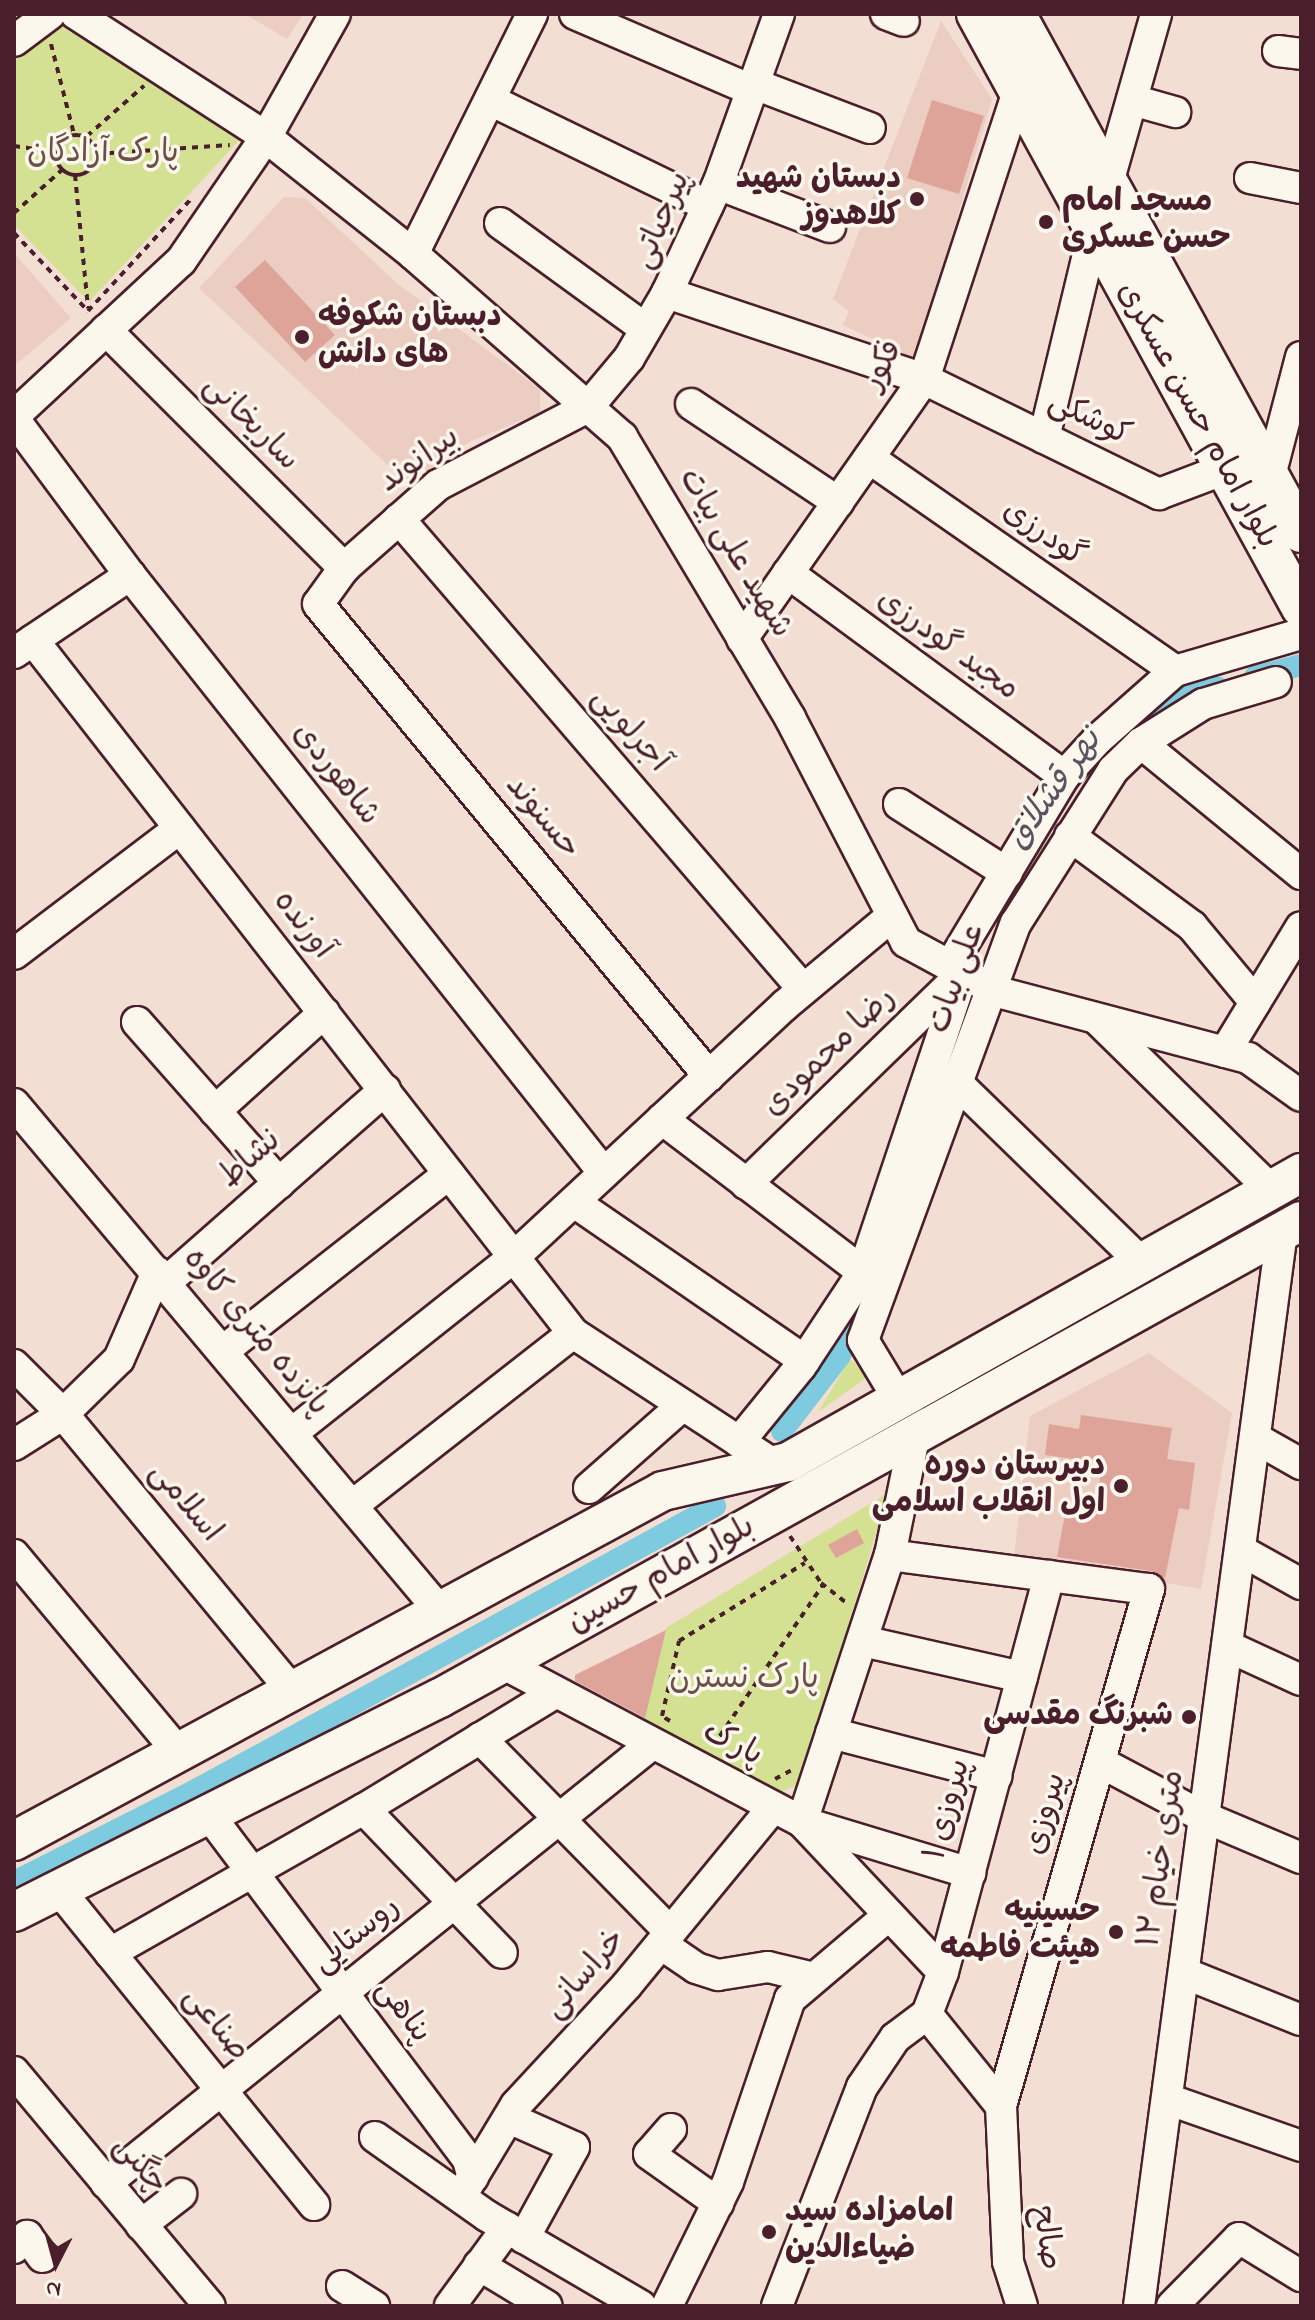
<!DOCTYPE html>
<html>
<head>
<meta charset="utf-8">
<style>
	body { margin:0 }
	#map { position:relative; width:1315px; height:2320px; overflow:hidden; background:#f2ded3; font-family:"Indie Flower","Playpen Sans Arabic",sans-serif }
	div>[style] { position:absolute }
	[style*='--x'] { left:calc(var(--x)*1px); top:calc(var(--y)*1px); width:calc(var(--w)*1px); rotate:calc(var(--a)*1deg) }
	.built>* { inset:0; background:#eccdc2 }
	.green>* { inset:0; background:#d4e092 }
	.canal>* { height:22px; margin:-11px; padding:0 11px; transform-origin:11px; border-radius:11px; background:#7ecade }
	.building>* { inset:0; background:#dea49a }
	.path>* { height:4px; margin-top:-2px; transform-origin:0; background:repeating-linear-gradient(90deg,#4a1f2b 0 6px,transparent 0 12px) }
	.path>.ring { margin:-2px; padding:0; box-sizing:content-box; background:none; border:4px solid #4a1f2b; border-radius:50% }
	.roads { filter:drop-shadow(2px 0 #4a1f2b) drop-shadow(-2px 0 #4a1f2b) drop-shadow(0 2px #4a1f2b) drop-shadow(0 -2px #4a1f2b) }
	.minor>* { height:30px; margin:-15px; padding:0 15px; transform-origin:15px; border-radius:15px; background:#fbf7ec }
	.major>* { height:38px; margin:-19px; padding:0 19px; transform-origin:19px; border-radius:19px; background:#fbf7ec }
	.dots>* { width:22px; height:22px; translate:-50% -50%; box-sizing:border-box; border:4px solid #fbf7ec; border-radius:50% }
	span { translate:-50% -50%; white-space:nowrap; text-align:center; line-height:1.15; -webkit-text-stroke:7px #fbf7ec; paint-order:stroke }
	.park-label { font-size:32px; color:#6c4f45 }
	.poi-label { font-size:32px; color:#4a1f2b; font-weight:700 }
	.right { translate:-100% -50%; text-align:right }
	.left { translate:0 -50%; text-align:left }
	.street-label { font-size:32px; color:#4a1f2b }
	.water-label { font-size:34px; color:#5a5261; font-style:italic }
	.frame { position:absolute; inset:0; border:16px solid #4a1f2b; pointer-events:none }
	.north { position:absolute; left:16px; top:2224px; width:80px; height:80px; -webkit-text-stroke:6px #fbf7ec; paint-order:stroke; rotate:186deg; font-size:22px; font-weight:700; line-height:32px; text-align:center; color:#4a1f2b }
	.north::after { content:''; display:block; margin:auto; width:28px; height:36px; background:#4a1f2b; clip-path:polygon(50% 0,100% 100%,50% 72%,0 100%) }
</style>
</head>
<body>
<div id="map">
	<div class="built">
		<div style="clip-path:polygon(245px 14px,303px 14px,287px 39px)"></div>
		<div style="clip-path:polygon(941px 21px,992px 99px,916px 359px,843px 325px,849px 311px,833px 299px)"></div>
		<div style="clip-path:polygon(284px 197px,305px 198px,399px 285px,540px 389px,540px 413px,471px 441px,408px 484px,199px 288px)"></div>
		<div style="clip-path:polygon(14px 253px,71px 318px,14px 366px)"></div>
		<div style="clip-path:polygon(1149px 1353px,1232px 1413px,1201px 1589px,1014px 1557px,1030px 1416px)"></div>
	</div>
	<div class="green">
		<div style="clip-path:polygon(57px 24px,244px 135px,89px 302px,14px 225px,14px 60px)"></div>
		<div style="clip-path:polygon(850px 1359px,869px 1376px,818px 1412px)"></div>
		<div style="clip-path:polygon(888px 1493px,801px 1784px,777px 1793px,754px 1784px,644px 1720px,666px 1628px)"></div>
	</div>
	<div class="canal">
		<div style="--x:1255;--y:677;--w:48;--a:-14.6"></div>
		<div style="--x:1151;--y:723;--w:45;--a:-38.7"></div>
		<div style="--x:1186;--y:695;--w:32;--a:-14"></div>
		<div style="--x:782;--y:1431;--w:93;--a:-52.4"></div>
		<div style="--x:839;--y:1357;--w:54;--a:-64.9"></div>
		<div style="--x:14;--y:1882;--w:202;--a:-26.8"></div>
		<div style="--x:194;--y:1791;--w:594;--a:-28.68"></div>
	</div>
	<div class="building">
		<div style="clip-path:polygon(932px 100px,984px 116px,959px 194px,907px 178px)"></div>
		<div style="clip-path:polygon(265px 260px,335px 335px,305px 362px,235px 287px)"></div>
		<div style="clip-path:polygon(1081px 1415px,1172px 1428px,1167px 1459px,1195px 1463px,1189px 1510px,1179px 1508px,1165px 1578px,1151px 1571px,1057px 1557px,1066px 1509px,1095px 1514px,1102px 1463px,1045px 1455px,1049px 1424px,1079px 1429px)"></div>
		<div style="clip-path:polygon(857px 1529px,864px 1543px,836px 1558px,828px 1545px)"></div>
		<div style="clip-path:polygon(666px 1630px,645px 1718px,575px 1681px,575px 1675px)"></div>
	</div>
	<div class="path">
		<div style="--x:51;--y:44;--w:93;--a:75.7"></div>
		<div class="ring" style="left:56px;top:135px;width:36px;height:36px"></div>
		<div style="--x:87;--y:136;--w:76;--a:-41.3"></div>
		<div style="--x:14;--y:146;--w:42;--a:8.1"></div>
		<div style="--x:96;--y:154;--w:134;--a:-3.8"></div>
		<div style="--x:75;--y:175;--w:134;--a:84.4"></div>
		<div style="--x:14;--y:213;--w:64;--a:-41.9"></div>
		<div style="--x:14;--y:233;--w:108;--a:46.5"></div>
		<div style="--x:88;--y:311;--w:152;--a:-47.4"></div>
		<div style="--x:790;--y:1536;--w:56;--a:56.6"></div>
		<div style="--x:821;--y:1583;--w:33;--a:38"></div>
		<div style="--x:670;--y:1721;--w:9;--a:-148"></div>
		<div style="--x:662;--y:1716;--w:77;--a:-77.2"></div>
		<div style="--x:679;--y:1641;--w:148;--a:-31.8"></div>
		<div style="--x:713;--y:1746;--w:195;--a:-55.7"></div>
		<div style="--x:775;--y:1779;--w:19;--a:-28"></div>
	</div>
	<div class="roads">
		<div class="minor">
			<div style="--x:76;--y:14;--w:226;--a:32.9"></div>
			<div style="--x:266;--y:137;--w:188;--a:38.5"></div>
			<div style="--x:413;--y:254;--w:278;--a:41.2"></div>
			<div style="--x:622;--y:437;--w:327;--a:59.1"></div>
			<div style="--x:790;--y:718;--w:252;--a:62.6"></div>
			<div style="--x:906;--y:942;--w:105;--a:28.5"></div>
			<div style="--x:998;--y:992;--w:259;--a:14.8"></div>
			<div style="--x:1248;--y:1058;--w:65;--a:35.6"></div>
			<div style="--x:575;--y:14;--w:189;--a:23.3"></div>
			<div style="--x:779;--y:14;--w:181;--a:109.7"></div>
			<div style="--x:718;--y:184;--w:120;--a:115.1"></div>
			<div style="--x:667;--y:293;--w:271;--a:18.5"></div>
			<div style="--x:924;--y:379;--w:262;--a:26.1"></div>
			<div style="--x:1159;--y:494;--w:71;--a:-20.7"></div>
			<div style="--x:886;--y:14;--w:19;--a:21"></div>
			<div style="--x:14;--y:41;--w:45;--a:-36.9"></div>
			<div style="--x:1278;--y:51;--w:23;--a:7"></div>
			<div style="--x:752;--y:83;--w:126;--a:20.9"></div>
			<div style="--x:490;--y:100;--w:242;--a:25.9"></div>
			<div style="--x:1132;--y:100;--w:45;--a:15.6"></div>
			<div style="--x:1250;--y:178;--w:52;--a:11.1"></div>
			<div style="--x:1108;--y:183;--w:176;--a:-74.1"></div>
			<div style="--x:718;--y:184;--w:120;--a:21"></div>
			<div style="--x:500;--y:223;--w:180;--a:36"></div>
			<div style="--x:413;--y:254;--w:268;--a:-63.6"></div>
			<div style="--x:667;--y:293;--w:75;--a:120.3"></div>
			<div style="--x:629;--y:358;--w:64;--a:129.9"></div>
			<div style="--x:588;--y:407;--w:169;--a:152.5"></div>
			<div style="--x:438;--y:485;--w:125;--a:138.6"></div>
			<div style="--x:344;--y:568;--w:44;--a:125.8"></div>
			<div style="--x:318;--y:604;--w:613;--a:50.36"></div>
			<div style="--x:106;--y:330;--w:337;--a:45"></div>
			<div style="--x:691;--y:404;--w:177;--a:33.7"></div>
			<div style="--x:14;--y:416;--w:228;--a:-42.9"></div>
			<div style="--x:181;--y:261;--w:150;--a:-55.6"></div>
			<div style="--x:266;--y:137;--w:141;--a:-60.7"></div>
			<div style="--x:14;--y:419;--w:194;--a:53.4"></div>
			<div style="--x:130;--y:575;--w:763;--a:51.6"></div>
			<div style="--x:1044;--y:438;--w:215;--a:-76.5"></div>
			<div style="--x:869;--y:458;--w:373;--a:34.8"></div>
			<div style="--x:1270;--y:476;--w:123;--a:-75.4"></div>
			<div style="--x:399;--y:519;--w:620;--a:49.32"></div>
			<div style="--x:788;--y:573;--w:343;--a:36.3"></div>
			<div style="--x:742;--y:639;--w:317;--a:-55"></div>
			<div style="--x:924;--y:379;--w:303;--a:-71.9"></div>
			<div style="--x:33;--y:640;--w:879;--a:52.07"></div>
			<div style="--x:573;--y:1333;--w:243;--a:33.2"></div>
			<div style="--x:14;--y:653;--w:140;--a:-33.9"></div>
			<div style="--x:1141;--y:743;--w:207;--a:39.3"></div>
			<div style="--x:899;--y:804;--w:128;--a:32.6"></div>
			<div style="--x:1070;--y:836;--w:152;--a:36.4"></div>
			<div style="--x:1192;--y:926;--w:99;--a:50.3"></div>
			<div style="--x:14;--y:954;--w:208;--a:-37.2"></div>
			<div style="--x:950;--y:966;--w:222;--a:-59"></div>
			<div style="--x:1064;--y:776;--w:49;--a:-47.5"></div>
			<div style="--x:1097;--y:740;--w:104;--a:-41.5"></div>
			<div style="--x:1175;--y:671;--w:131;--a:-16.4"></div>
			<div style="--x:1098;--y:1020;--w:243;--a:44.5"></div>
			<div style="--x:137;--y:1022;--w:215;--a:48.6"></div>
			<div style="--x:1225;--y:1052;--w:146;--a:-58.7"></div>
			<div style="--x:959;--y:1085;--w:257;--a:44.2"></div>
			<div style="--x:14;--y:1104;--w:661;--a:49.97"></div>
			<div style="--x:215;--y:1111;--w:147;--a:-42"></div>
			<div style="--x:662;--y:1119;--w:253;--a:37.3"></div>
			<div style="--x:746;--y:1184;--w:298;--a:-44.2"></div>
			<div style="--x:574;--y:1202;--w:280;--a:34.5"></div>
			<div style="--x:165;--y:1283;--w:293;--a:-41.3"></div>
			<div style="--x:223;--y:1351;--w:287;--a:-38.1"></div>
			<div style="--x:14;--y:1365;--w:69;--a:45"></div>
			<div style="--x:63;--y:1414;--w:361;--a:50.4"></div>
			<div style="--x:899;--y:1400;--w:70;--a:-121"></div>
			<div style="--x:863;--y:1340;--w:444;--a:-69.9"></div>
			<div style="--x:1016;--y:923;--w:181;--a:-57.6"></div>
			<div style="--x:1113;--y:770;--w:39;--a:-44"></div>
			<div style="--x:1141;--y:743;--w:73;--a:-32.2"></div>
			<div style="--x:1203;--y:704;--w:76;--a:-16.8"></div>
			<div style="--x:292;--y:1433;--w:285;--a:-38.4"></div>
			<div style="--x:515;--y:1256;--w:369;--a:-42.9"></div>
			<div style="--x:785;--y:1005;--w:139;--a:-39.8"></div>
			<div style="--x:1255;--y:1438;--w:53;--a:29.5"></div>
			<div style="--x:739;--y:1442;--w:98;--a:-50.8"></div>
			<div style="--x:801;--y:1366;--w:113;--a:-56.6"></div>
			<div style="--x:863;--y:1272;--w:315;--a:-71.5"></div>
			<div style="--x:14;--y:1445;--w:58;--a:-32.3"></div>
			<div style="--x:63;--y:1414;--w:78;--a:-44.5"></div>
			<div style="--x:119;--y:1359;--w:95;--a:-66.4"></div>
			<div style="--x:589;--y:1488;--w:125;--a:-41.4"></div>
			<div style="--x:353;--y:1505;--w:279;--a:-38"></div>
			<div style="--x:1240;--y:1550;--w:70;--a:29.1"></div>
			<div style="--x:14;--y:1555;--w:258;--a:50.2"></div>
			<div style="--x:890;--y:1555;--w:261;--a:7.5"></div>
			<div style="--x:1149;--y:1589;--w:538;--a:105.97"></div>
			<div style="--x:862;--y:1641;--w:164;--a:12.7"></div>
			<div style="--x:1227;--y:1646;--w:81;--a:24.7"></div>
			<div style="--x:502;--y:1663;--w:340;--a:27.9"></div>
			<div style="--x:802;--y:1822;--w:176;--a:16.9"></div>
			<div style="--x:831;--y:1733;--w:171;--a:14.6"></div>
			<div style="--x:480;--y:1738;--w:272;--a:45.6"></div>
			<div style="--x:1100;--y:1762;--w:118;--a:27.9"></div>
			<div style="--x:1204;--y:1817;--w:105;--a:22.9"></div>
			<div style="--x:364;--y:1809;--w:199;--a:46.2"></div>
			<div style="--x:210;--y:1816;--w:430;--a:53.1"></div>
			<div style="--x:468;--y:2160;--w:18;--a:74"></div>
			<div style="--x:802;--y:1822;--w:281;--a:-71.8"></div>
			<div style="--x:890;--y:1555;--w:119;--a:-78.4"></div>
			<div style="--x:803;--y:1823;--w:204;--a:46.8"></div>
			<div style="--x:60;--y:1891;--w:404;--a:51"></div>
			<div style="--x:661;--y:1944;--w:42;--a:34.4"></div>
			<div style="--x:696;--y:1968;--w:23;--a:18"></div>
			<div style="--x:718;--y:1975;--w:51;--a:-9.1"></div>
			<div style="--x:768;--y:1967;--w:47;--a:13.4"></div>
			<div style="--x:110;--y:1953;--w:292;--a:-29.6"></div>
			<div style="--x:364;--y:1809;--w:223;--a:-31.3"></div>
			<div style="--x:1184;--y:1973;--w:126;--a:21.9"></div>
			<div style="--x:927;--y:2014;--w:45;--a:-69.1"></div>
			<div style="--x:943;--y:1972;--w:410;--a:-75"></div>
			<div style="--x:927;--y:2014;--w:118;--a:51.2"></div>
			<div style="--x:1001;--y:2106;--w:156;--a:87.4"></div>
			<div style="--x:1008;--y:2262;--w:46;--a:72.3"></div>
			<div style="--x:14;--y:2072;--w:305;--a:50.1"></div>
			<div style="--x:1167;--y:2099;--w:142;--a:19.3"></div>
			<div style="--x:509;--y:2118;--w:71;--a:24"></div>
			<div style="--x:574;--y:2147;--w:104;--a:118.8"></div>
			<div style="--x:671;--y:2129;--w:33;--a:131"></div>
			<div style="--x:649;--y:2154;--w:85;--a:35.4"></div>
			<div style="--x:375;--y:2137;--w:137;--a:35.2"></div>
			<div style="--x:487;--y:2216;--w:178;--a:30.3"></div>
			<div style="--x:106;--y:2183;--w:701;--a:-38.8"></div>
			<div style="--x:461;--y:2196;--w:106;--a:-58.9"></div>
			<div style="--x:516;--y:2105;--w:163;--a:-47.2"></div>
			<div style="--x:627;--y:1985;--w:230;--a:-50.6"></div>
			<div style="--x:141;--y:2225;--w:51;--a:-37.8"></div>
			<div style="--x:14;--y:2248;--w:18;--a:-43"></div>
			<div style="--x:27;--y:2236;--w:26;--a:54"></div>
			<div style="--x:479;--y:2265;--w:79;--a:31.1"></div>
			<div style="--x:342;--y:2286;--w:38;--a:32"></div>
			<div style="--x:450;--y:2306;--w:97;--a:-53.8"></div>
			<div style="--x:667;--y:2306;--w:138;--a:-63.8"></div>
			<div style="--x:728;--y:2182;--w:193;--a:-71.3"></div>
			<div style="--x:790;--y:1999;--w:130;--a:-40.3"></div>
			<div style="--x:777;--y:2306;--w:235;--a:-68.8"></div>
			<div style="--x:862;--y:2087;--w:59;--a:-56"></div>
			<div style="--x:895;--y:2038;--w:40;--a:-37"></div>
			<div style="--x:1139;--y:2306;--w:1084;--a:-82.42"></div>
			<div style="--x:1172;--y:2306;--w:95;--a:-45.4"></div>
			<div style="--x:1239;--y:2238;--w:73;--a:31.5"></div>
		</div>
		<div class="major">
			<div style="--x:976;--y:14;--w:677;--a:61.32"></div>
			<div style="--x:1016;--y:14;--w:592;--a:61.23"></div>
			<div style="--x:14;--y:1841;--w:737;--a:-28.34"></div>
			<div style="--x:663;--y:1491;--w:128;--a:-13.1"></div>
			<div style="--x:788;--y:1462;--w:589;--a:-29.39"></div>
			<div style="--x:14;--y:1912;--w:477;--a:-26.7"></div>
			<div style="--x:440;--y:1698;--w:984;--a:-28.99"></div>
		</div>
	</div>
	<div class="dots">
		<div style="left:917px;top:199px;background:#4a1f2b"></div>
		<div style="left:1046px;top:222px;background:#4a1f2b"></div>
		<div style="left:302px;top:337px;background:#4a1f2b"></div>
		<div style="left:1121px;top:1486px;background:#4a1f2b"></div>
		<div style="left:1189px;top:1717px;background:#4a1f2b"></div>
		<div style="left:1116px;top:1932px;background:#4a1f2b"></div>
		<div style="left:769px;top:2232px;background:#4a1f2b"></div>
	</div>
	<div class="park-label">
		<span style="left:103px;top:154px">پارک آزادگان</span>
		<span style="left:744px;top:1680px">پارک نسترن</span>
	</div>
	<div class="poi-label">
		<span class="right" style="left:901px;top:199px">دبستان شهید<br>کلاهدوز</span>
		<span class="left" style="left:1062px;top:222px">مسجد امام<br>حسن عسکری</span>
		<span class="left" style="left:318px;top:337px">دبستان شکوفه<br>های دانش</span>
		<span class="right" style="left:1105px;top:1486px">دبیرستان دوره<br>اول انقلاب اسلامی</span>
		<span class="right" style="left:1173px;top:1717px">شبرنگ مقدسی</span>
		<span class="right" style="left:1100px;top:1932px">حسینیه<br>هیئت فاطمه</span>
		<span class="left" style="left:785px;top:2232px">امامزاده سید<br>ضیاءالدین</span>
	</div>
	<div class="street-label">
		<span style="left:663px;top:221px;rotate:-67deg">پیرحیاتی</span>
		<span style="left:884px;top:366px;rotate:-62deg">فکور</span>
		<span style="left:1196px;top:416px;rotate:61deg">بلوار امام حسن عسکری</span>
		<span style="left:1089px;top:420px;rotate:26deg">کوشکی</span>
		<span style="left:250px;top:424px;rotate:45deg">ساریخانی</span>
		<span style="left:420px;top:461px;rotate:-35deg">بیرانوند</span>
		<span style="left:1043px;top:535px;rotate:35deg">گودرزی</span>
		<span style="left:734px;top:554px;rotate:59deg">شهید علی بیات</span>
		<span style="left:947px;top:646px;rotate:36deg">مجید گودرزی</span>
		<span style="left:629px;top:731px;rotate:49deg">آجرلویی</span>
		<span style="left:335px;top:775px;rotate:52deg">شاهوردی</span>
		<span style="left:541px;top:817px;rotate:50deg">حسنوند</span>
		<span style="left:302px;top:926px;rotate:52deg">آورنده</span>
		<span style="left:958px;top:979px;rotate:-71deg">علی بیات</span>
		<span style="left:830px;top:1053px;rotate:-44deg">رضا محمودی</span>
		<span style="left:251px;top:1160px;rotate:-41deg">نشاط</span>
		<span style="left:255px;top:1333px;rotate:50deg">پانزده متری کاوه</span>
		<span style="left:184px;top:1503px;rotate:50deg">اسلامی</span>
		<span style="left:662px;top:1576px;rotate:-29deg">بلوار امام حسین</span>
		<span style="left:732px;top:1745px;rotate:27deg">پارک</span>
		<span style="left:949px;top:1810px;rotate:-75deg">پیروزی ۱</span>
		<span style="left:1047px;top:1814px;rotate:-74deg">پیروزی</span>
		<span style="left:1163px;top:1859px;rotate:-82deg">۱۲ متری خیام</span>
		<span style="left:357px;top:1936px;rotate:-39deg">روستایی</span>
		<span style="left:586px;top:1975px;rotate:-49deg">خراسانی</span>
		<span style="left:402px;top:2012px;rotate:53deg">پناهی</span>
		<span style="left:215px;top:2025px;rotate:51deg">صناعی</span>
		<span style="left:139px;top:2166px;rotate:50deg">چگنی</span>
		<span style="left:1045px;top:2238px;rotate:82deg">صالح</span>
	</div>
	<div class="water-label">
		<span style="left:1055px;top:790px;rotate:-54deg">نهر قشلاق</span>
	</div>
	<div class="frame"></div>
	<div class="north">N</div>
</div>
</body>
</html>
